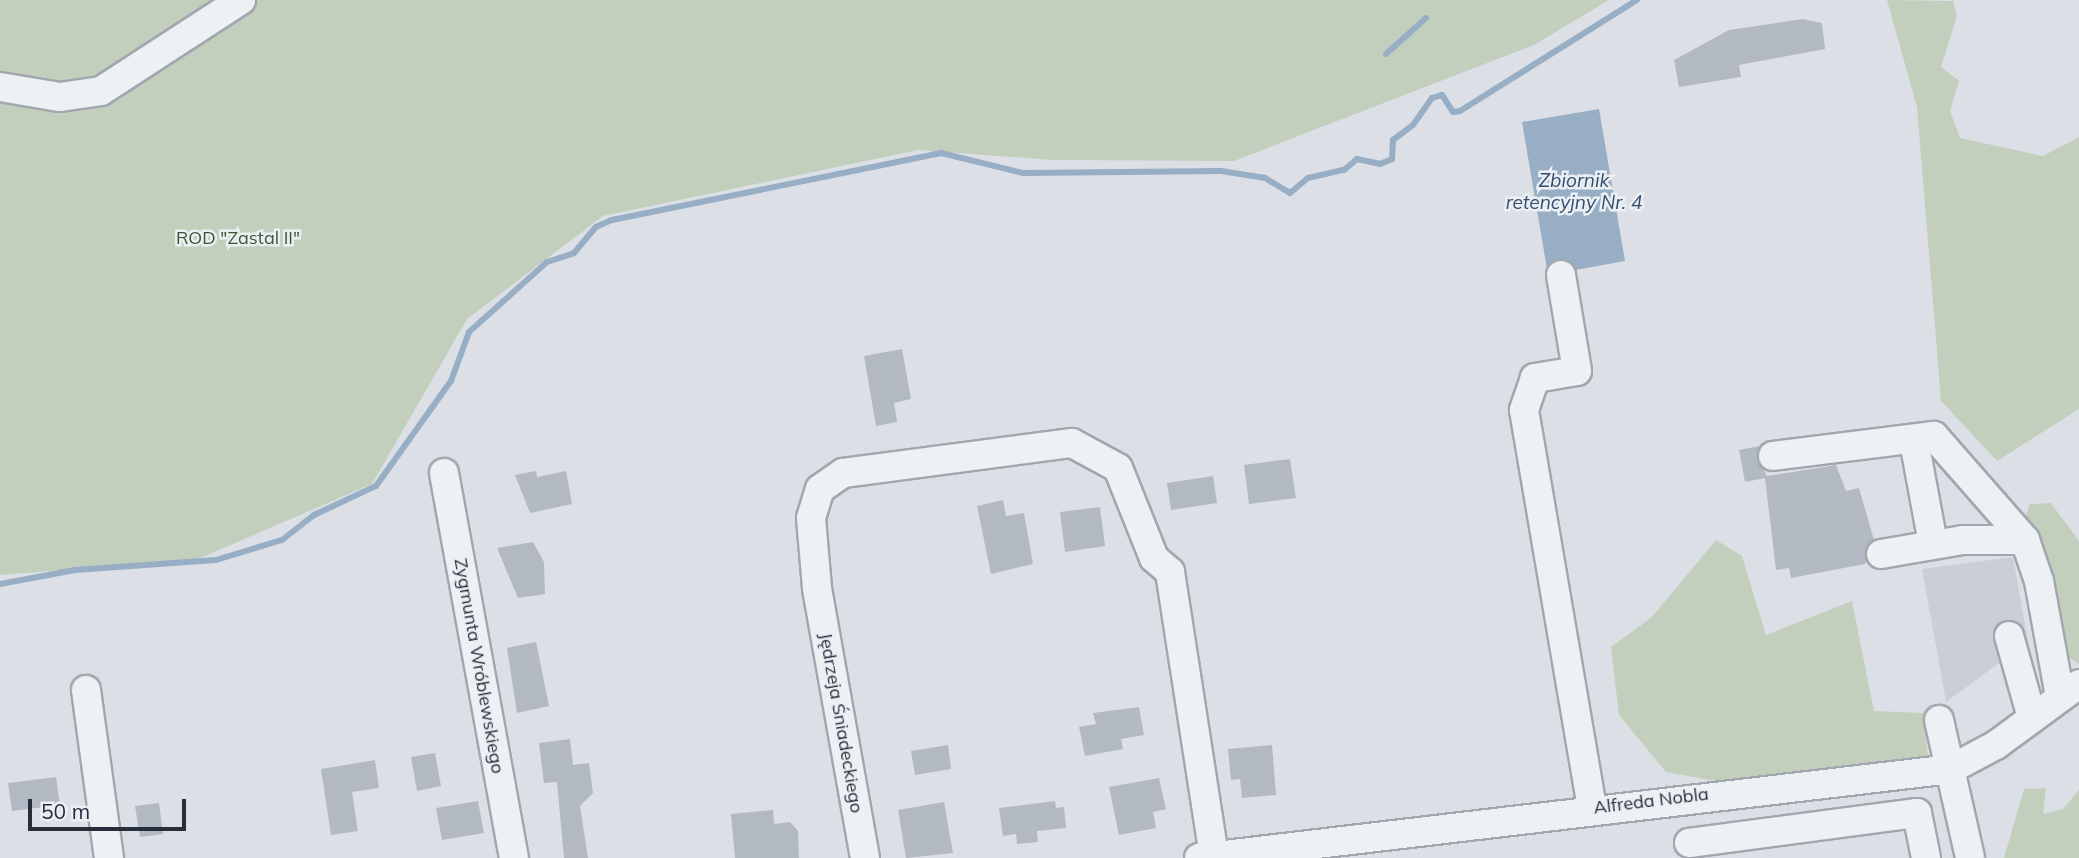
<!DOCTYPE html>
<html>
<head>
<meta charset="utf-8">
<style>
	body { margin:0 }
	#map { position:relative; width:2079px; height:858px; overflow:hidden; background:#dce0e6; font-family:Mulish,sans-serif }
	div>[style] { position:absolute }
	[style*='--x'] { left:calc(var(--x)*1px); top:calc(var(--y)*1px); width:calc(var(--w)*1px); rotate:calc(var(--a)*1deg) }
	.built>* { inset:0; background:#cacfd7 }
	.green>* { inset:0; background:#c2cfbd }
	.water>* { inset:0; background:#97aec5 }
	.stream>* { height:6px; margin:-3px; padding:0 3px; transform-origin:3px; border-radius:3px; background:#97aec5 }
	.building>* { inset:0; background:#b3b9c2 }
	.roads { filter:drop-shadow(2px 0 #a2a7af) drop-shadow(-2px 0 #a2a7af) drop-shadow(0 2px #a2a7af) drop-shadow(0 -2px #a2a7af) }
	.minor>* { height:28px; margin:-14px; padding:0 14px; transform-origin:14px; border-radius:14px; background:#eef1f4 }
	span { translate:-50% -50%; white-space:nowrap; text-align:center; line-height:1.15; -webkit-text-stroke:5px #ebeff4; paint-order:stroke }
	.park-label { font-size:18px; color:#3b5734 }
	.street-label { font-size:18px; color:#262e3b }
	.water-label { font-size:19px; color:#324d6e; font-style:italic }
	.scale { position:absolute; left:28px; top:799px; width:158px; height:32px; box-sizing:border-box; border:4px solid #262e3b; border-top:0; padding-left:9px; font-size:21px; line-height:24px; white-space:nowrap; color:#262e3b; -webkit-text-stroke:5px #ebeff4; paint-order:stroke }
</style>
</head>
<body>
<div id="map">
	<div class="built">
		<div style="clip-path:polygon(2013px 557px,2028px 642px,1946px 702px,1922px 569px)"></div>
	</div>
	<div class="green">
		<div style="clip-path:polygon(0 0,1609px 0,1534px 45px,1234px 161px,1052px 160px,918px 150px,603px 216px,467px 319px,372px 484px,198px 559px,0 575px)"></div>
		<div style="clip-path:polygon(1887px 0,1953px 1px,1957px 16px,1941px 67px,1959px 81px,1950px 111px,1960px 138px,2043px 156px,2079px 137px,2079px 409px,1997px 461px,1941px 401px,1917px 107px)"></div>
		<div style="clip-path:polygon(2051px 503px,2079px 541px,2079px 664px,2062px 654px,2024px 521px,2030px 504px)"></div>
		<div style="clip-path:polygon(1716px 540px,1742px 556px,1766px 635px,1852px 601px,1874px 711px,1924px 713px,1928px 756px,1715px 781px,1666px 772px,1619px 715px,1611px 647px,1652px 617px)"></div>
		<div style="clip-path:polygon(2046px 788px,2043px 814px,2063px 809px,2079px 790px,2079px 858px,2004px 858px,2024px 789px)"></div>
	</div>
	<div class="water">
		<div style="clip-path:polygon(1599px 109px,1625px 261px,1548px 275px,1522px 122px)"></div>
	</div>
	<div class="stream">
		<div style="--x:1386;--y:54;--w:54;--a:-42"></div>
		<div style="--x:0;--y:584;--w:76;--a:-10.6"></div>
		<div style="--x:75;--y:570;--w:141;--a:-4.1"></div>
		<div style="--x:216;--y:560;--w:69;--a:-16.9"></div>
		<div style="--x:282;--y:540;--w:41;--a:-38"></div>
		<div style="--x:314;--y:515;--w:68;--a:-25.1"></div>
		<div style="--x:376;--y:486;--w:129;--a:-54.5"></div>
		<div style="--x:451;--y:381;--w:52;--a:-69.8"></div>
		<div style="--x:469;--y:332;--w:105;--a:-41.9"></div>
		<div style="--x:547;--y:262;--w:28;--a:-18"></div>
		<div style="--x:574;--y:253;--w:34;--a:-50"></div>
		<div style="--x:596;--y:227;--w:17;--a:-24"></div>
		<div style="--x:612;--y:220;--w:336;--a:-11.5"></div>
		<div style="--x:941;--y:153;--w:84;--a:13.7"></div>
		<div style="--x:1023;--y:173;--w:198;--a:-0.6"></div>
		<div style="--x:1221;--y:171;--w:45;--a:9"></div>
		<div style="--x:1265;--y:178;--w:29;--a:31"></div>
		<div style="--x:1290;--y:193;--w:23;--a:-40"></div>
		<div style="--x:1308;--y:178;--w:37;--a:-13"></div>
		<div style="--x:1344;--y:170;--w:17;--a:-40"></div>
		<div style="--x:1357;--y:159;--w:24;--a:12"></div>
		<div style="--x:1380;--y:164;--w:13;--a:-23"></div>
		<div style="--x:1392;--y:159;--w:19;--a:-87"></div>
		<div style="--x:1393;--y:140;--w:25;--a:-37"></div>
		<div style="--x:1413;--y:125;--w:33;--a:-55"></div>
		<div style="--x:1432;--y:98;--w:10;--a:-17"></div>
		<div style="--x:1442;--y:95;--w:20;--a:57"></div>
		<div style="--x:1453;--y:112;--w:7;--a:-8"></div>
		<div style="--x:1460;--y:111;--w:209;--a:-32.1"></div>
	</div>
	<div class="building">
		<div style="clip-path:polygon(1803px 19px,1822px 23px,1825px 49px,1739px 65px,1741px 77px,1679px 87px,1674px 60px,1729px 30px)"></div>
		<div style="clip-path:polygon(902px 349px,911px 399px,894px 403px,897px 422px,876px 426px,864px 356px)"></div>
		<div style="clip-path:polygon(1760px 446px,1757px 459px,1767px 476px,1836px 465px,1846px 491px,1859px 488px,1874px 540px,1865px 564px,1791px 578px,1789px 568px,1776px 570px,1765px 478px,1745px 482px,1739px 450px)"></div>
		<div style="clip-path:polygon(1290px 459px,1296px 498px,1249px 504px,1244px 465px)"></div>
		<div style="clip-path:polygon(536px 471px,537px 477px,566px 471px,572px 504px,530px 513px,515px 475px)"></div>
		<div style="clip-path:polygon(1213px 476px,1217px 503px,1171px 510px,1167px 483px)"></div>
		<div style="clip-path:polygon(1003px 500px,1006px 516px,1024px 513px,1033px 564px,991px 574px,977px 506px)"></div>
		<div style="clip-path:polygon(1100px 507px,1105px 546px,1065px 552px,1060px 512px)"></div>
		<div style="clip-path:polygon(533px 542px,544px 562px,545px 594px,518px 598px,497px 548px)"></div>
		<div style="clip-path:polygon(536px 642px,549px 706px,517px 713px,507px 648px)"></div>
		<div style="clip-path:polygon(1139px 707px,1144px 735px,1121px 739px,1123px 749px,1085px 756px,1079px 727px,1096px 724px,1093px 713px)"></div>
		<div style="clip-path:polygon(570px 739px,573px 765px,589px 763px,593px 793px,580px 806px,588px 858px,564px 858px,557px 782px,544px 783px,539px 743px)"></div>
		<div style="clip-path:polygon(948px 745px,951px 769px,915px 775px,911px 751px)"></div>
		<div style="clip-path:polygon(1272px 745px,1276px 795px,1242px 798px,1240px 779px,1231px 780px,1228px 749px)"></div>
		<div style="clip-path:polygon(435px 753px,441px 786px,417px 791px,411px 757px)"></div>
		<div style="clip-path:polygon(375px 760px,379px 788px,352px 792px,358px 831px,331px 835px,321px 769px)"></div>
		<div style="clip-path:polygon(56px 777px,60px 805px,12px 811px,8px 783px)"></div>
		<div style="clip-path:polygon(1159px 778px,1166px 809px,1153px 812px,1156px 828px,1119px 835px,1109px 787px)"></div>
		<div style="clip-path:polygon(478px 801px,484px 833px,442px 840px,436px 808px)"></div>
		<div style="clip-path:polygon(1055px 801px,1056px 808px,1064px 807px,1066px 828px,1037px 831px,1038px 842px,1017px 844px,1016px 834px,1003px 836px,999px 808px)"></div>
		<div style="clip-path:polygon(944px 802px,953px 853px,906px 858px,898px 810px)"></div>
		<div style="clip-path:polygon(159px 803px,163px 834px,140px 837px,135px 806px)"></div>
		<div style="clip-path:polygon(773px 810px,774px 824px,790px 822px,798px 831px,799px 858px,735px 858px,731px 814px)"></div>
	</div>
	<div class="roads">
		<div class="minor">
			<div style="--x:0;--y:87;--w:61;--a:9.5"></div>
			<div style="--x:60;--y:97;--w:41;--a:-8.3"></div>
			<div style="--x:101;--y:91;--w:167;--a:-33"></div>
			<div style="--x:1561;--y:275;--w:97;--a:80.5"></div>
			<div style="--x:1577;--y:371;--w:43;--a:170.5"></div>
			<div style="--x:1535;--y:378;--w:34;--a:109"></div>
			<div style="--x:1524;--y:410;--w:404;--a:80.3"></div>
			<div style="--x:1914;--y:441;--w:105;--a:79.5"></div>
			<div style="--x:1773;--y:456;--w:162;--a:-7.1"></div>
			<div style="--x:1934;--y:436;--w:138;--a:48.8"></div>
			<div style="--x:2025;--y:540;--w:43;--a:71.1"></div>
			<div style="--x:2039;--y:581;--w:118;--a:79.7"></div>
			<div style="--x:444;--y:473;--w:391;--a:79.7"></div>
			<div style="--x:1881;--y:554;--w:83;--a:-9.7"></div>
			<div style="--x:1963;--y:540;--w:62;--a:0"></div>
			<div style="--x:2009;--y:636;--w:85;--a:74.3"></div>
			<div style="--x:86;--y:690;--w:170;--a:82.2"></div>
			<div style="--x:1939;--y:720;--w:141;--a:77.3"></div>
			<div style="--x:1689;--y:843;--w:230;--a:-7.5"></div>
			<div style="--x:1917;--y:813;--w:46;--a:78.7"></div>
			<div style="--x:865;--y:858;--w:274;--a:-100.1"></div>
			<div style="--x:817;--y:588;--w:70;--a:-94.9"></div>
			<div style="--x:811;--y:518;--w:30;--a:-73"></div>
			<div style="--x:820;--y:489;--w:28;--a:-35"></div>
			<div style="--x:843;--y:473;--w:231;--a:-7.5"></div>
			<div style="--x:1072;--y:443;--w:52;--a:28.5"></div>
			<div style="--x:1118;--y:468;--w:97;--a:68.2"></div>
			<div style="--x:1154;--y:558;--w:21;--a:41"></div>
			<div style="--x:1170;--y:572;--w:286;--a:81.2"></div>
			<div style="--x:1199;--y:858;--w:757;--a:-6.75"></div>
			<div style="--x:1951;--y:769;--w:51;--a:-28.1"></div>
			<div style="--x:1996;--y:745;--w:103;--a:-36.3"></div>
		</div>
	</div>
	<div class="park-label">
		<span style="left:238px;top:238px">ROD "Zastal II"</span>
	</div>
	<div class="street-label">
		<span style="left:479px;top:666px;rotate:80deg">Zygmunta Wróblewskiego</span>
		<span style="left:841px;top:723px;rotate:80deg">Jędrzeja Śniadeckiego</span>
		<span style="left:1651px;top:801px;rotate:-7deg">Alfreda Nobla</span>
	</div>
	<div class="water-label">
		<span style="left:1574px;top:192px">Zbiornik<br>retencyjny Nr. 4</span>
	</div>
	<div class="scale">50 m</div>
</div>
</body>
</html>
